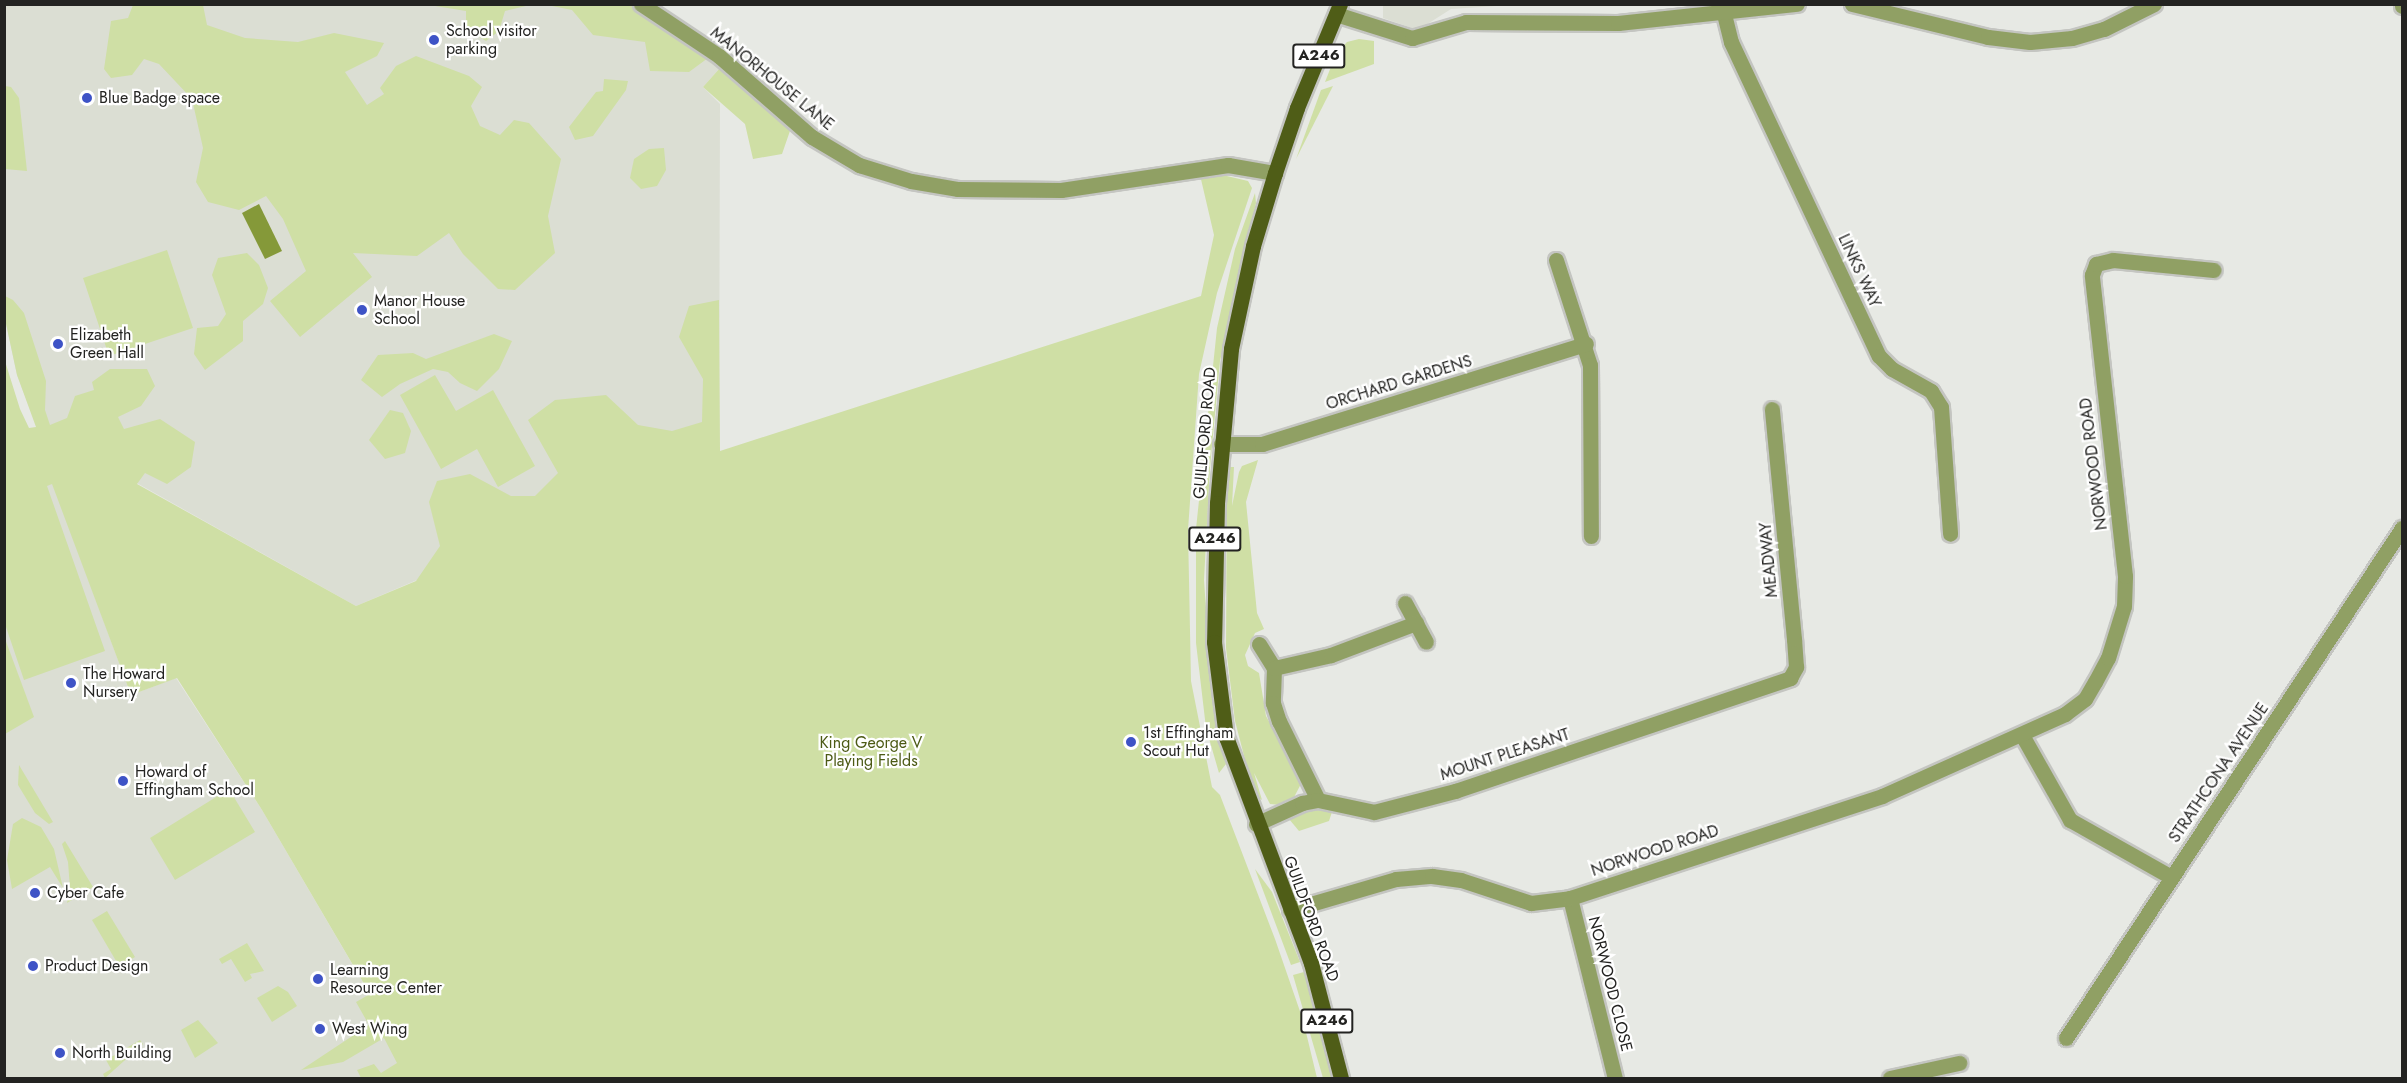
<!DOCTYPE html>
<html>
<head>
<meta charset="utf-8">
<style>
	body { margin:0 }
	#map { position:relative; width:2407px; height:1083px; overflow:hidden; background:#e7e9e4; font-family:Jost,sans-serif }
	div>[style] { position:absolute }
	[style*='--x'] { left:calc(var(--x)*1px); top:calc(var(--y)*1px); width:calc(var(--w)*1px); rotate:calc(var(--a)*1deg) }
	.built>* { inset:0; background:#dbded3 }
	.green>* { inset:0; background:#cfdfa5 }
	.water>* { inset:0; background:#859939 }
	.roads { filter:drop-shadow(2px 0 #c4c5c1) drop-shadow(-2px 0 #c4c5c1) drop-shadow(0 2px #c4c5c1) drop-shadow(0 -2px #c4c5c1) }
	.minor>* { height:15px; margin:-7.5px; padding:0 7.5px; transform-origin:7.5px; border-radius:7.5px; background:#90a064 }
	.major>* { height:15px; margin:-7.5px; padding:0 7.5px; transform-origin:7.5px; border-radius:7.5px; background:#4f5d17 }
	.dots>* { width:16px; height:16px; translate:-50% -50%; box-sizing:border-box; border:3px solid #fff; border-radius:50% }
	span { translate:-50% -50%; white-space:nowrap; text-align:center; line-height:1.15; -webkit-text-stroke:4.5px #fff; paint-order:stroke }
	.shield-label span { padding:2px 4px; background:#fff; border:2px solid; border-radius:4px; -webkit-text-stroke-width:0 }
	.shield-label { font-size:15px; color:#232321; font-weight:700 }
	.poi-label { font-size:16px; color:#232321 }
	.left { translate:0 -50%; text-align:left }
	.street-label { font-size:16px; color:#232321 }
	.park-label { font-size:16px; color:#4c5a15 }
	.frame { position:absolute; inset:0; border:6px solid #232321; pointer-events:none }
</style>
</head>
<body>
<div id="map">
	<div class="built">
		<div style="clip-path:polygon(630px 4px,720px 68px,703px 87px,720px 104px,719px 451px,356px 606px,37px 427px,17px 375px,5px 319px,4px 5px)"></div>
		<div style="clip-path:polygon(1526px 4px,1451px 9px,1418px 30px,1383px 18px,1383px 5px)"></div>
		<div style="clip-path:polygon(4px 436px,41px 451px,131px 695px,176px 678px,262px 810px,419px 1078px,5px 1078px)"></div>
	</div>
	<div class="green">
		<div style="clip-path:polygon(203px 5px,207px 25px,245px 38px,298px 42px,334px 33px,384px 43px,377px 56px,345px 72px,367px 105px,384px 94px,380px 88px,396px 66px,416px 56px,469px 76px,482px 87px,471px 106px,480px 126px,500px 135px,514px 120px,529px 123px,561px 159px,548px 216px,555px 253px,515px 290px,498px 289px,463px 254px,449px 233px,417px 256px,353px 253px,372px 277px,300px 337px,270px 301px,306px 271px,283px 219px,266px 196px,239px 210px,208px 202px,196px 182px,203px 148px,192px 99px,159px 64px,144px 59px,132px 75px,111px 78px,104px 69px,111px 21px,128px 18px,133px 5px)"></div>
		<div style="clip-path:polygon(429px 5px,530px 4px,530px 5px,505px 11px,499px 31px,486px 41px,466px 29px,466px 11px)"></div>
		<div style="clip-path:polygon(547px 5px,630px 5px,708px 58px,689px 72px,650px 71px,645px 42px,593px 35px,572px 10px)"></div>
		<div style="clip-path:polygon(1359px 39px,1374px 41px,1374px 64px,1325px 82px,1336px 54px,1347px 42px)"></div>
		<div style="clip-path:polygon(720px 68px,791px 128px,782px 154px,753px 159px,745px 124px,703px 87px)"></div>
		<div style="clip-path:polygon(604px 79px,628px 81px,626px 90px,593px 136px,575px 140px,569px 127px,596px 92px,603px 91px)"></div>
		<div style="clip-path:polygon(5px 86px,11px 87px,19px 98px,27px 171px,5px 169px)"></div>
		<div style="clip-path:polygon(1333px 86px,1296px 159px,1321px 90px)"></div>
		<div style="clip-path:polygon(664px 148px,666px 170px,657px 186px,641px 189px,630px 178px,634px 159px,649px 149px)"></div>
		<div style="clip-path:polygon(1214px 173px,1248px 181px,1252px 188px,1217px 293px,1199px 374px,1188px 530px,1191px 681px,1212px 787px,1220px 795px,1275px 939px,1303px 1020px,1317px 1078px,361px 1078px,357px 1070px,374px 1064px,381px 1073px,397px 1063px,384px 1038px,343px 1062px,301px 1070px,369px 1025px,356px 1002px,370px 994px,262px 810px,177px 678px,131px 695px,52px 484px,47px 486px,105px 651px,24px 680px,5px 624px,4px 358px,20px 409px,29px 428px,36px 427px,17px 375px,5px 319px,5px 296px,13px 300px,24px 313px,46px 381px,45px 410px,50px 425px,67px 418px,75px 396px,94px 390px,92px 382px,110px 369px,147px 369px,155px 386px,141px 406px,118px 417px,124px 429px,160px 419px,195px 442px,191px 467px,167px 484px,145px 473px,137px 484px,356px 606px,416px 581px,440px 546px,429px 502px,437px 481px,470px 474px,511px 496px,535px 496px,558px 473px,528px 420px,555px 400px,606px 395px,638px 425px,672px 431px,702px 422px,703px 379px,679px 337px,689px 306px,719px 300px,720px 451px,1201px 296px,1214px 235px,1200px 175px)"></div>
		<div style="clip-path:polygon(1255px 193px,1256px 203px,1220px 361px,1210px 467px,1204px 580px,1212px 697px,1226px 764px,1219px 773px,1206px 728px,1196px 643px,1196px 529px,1217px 328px,1235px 249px)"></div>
		<div style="clip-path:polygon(167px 250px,193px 328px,109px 356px,83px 278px)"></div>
		<div style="clip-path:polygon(247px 253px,259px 265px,268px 288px,263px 304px,243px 321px,243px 341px,205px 370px,194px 354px,197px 328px,218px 326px,226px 314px,212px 275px,218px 258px)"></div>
		<div style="clip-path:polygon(494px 334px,512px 341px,499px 369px,477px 391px,460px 383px,448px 372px,433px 369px,400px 384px,382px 397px,361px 380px,378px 355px,413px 353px,426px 359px)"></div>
		<div style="clip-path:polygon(435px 375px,456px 411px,493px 390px,535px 466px,498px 487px,477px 449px,441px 469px,400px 395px)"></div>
		<div style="clip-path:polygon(390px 410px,403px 413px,411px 431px,405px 453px,385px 459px,369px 440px)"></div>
		<div style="clip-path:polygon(1258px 460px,1246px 502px,1257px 613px,1264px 629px,1255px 633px,1245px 655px,1248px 666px,1259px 673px,1266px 716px,1302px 782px,1292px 801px,1281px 805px,1270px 804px,1254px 773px,1262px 800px,1254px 794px,1235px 721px,1226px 648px,1227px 476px,1230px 467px,1234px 467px,1232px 506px,1239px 472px,1242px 466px)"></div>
		<div style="clip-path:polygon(4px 636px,34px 717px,5px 734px,4px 734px)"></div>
		<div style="clip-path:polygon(19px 765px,53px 822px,49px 824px,35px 813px,18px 785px)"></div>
		<div style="clip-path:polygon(229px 789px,255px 832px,175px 880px,150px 838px)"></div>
		<div style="clip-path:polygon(1323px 805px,1332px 812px,1329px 821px,1299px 831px,1289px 819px,1311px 806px)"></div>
		<div style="clip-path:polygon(22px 818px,41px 827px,54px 849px,63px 888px,50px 867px,12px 889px,7px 860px,13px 824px)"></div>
		<div style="clip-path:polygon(65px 841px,93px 887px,67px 903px,70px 888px,68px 862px,62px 844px)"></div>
		<div style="clip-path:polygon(1255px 869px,1272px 892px,1300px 962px,1291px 965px)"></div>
		<div style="clip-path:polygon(107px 911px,135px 957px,119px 966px,92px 920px)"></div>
		<div style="clip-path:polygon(247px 943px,264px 971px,250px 974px,252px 978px,245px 982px,231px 959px,222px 964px,219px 959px)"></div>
		<div style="clip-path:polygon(1304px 972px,1314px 1005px,1332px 1078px,1323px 1078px,1293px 975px)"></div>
		<div style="clip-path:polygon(278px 986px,288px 992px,297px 1006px,272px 1022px,257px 998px)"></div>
		<div style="clip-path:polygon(198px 1020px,218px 1043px,195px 1058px,181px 1030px)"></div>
		<div style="clip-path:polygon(140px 1040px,143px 1044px,105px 1078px,103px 1074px,111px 1069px,106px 1060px)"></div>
	</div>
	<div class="water">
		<div style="clip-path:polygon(259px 204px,282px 251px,265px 259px,242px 213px)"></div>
	</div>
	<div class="roads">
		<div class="minor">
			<div style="--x:641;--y:4;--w:94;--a:33.7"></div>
			<div style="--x:719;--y:56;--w:123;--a:41.1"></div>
			<div style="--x:812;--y:137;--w:55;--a:30.8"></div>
			<div style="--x:859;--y:165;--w:54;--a:17.1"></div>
			<div style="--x:911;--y:181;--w:48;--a:9.7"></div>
			<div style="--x:958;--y:189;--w:103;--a:0.6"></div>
			<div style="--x:1061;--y:190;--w:169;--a:-8.5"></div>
			<div style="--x:1228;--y:165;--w:48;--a:9.7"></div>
			<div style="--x:1852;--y:4;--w:140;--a:13.6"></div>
			<div style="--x:1988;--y:37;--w:42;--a:6.8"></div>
			<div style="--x:2030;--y:42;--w:42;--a:-5.4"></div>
			<div style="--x:2072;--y:38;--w:33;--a:-16"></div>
			<div style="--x:2104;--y:29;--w:56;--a:-26.6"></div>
			<div style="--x:2402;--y:4;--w:2;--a:90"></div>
			<div style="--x:1723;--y:10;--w:33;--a:76"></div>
			<div style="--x:1731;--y:42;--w:347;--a:64.8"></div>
			<div style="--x:1879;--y:356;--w:18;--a:45"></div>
			<div style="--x:1892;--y:369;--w:45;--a:29.4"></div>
			<div style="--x:1931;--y:391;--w:19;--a:58"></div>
			<div style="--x:1941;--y:407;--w:127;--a:85.9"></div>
			<div style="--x:1336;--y:14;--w:80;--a:17.5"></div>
			<div style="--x:1412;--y:38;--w:56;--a:-16.5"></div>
			<div style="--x:1466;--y:22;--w:152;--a:0.4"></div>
			<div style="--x:1618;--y:23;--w:180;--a:-6.1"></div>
			<div style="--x:1556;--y:260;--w:110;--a:72.1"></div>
			<div style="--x:1590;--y:365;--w:171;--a:89.7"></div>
			<div style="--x:1221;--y:444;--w:41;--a:0"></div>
			<div style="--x:1262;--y:444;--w:339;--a:-17.2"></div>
			<div style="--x:1405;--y:603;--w:44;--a:61.7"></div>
			<div style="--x:1259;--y:644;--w:28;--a:58"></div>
			<div style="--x:1274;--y:668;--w:35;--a:92"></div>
			<div style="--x:1273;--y:703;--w:19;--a:72"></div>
			<div style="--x:1279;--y:721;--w:88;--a:63.7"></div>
			<div style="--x:1274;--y:668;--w:58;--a:-12.8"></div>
			<div style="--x:1331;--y:655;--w:91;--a:-20.6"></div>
			<div style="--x:2022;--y:735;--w:98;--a:60.5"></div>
			<div style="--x:2070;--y:820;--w:116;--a:29.4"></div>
			<div style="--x:1256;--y:824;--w:51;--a:-24.5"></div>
			<div style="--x:1302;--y:803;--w:16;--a:-11"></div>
			<div style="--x:1318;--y:800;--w:57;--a:12.1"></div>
			<div style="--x:1374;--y:812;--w:84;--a:-14.5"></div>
			<div style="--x:1455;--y:791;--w:354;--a:-18.6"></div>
			<div style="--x:1790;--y:678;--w:13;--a:-61"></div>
			<div style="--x:1796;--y:667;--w:28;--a:-94"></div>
			<div style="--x:1794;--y:639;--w:231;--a:-95.5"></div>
			<div style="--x:1570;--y:898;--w:186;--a:76"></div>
			<div style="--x:1290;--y:910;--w:110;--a:-16.3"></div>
			<div style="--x:1396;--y:879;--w:36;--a:-5"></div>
			<div style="--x:1432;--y:876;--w:29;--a:8"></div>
			<div style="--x:1461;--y:880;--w:74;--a:18.2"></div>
			<div style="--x:1531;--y:903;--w:39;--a:-7"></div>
			<div style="--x:1570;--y:898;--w:328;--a:-18.1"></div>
			<div style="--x:1882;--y:796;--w:201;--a:-24.1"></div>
			<div style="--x:2065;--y:714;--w:25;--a:-37"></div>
			<div style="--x:2085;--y:699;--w:20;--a:-60"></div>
			<div style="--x:2095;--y:682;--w:27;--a:-62"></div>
			<div style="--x:2108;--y:658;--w:54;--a:-72.9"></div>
			<div style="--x:2124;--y:606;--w:30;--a:-88"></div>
			<div style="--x:2125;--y:576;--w:303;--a:-96.3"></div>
			<div style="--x:2092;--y:275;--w:12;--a:-70"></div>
			<div style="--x:2096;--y:264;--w:17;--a:-13"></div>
			<div style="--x:2113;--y:260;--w:101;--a:5.7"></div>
			<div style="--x:2066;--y:1038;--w:611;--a:-56.62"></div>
			<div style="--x:1890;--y:1078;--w:71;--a:-12.3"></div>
		</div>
		<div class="major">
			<div style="--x:1340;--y:4;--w:113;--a:112.5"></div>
			<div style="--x:1297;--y:108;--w:69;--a:108.7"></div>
			<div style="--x:1275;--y:173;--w:76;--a:106.8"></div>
			<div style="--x:1253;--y:246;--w:105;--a:102.1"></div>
			<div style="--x:1231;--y:349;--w:155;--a:95.2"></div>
			<div style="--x:1217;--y:503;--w:139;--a:91.2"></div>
			<div style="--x:1214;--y:642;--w:96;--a:82.8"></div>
			<div style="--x:1226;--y:737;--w:241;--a:69.4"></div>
			<div style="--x:1311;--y:963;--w:119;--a:75.4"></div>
		</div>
	</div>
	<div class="dots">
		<div style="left:434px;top:40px;background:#3e53c6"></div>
		<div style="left:87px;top:98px;background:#3e53c6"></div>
		<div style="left:362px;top:310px;background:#3e53c6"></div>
		<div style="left:58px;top:344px;background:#3e53c6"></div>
		<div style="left:71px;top:683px;background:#3e53c6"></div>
		<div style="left:1131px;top:742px;background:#3e53c6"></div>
		<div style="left:123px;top:781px;background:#3e53c6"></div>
		<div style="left:35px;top:893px;background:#3e53c6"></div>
		<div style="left:33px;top:966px;background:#3e53c6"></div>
		<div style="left:318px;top:979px;background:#3e53c6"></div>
		<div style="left:320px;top:1029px;background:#3e53c6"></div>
		<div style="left:60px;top:1053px;background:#3e53c6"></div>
	</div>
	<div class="shield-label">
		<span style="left:1319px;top:56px">A246</span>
		<span style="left:1215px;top:539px">A246</span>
		<span style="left:1327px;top:1021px">A246</span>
	</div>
	<div class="poi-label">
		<span class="left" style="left:446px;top:40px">School visitor<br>parking</span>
		<span class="left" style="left:99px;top:98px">Blue Badge space</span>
		<span class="left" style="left:374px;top:310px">Manor House<br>School</span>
		<span class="left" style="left:70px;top:344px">Elizabeth<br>Green Hall</span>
		<span class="left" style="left:83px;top:683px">The Howard<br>Nursery</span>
		<span class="left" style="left:1143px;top:742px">1st Effingham<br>Scout Hut</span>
		<span class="left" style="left:135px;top:781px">Howard of<br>Effingham School</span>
		<span class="left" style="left:47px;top:893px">Cyber Cafe</span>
		<span class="left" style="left:45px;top:966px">Product Design</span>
		<span class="left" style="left:330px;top:979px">Learning<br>Resource Center</span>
		<span class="left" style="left:332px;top:1029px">West Wing</span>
		<span class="left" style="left:72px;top:1053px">North Building</span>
	</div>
	<div class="street-label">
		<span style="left:772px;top:79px;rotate:39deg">MANORHOUSE LANE</span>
		<span style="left:1859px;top:271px;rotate:65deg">LINKS WAY</span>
		<span style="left:1399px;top:383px;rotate:-17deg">ORCHARD GARDENS</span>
		<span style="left:1205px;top:433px;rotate:-85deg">GUILDFORD ROAD</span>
		<span style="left:2094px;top:464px;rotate:-97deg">NORWOOD ROAD</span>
		<span style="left:1769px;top:560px;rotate:-95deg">MEADWAY</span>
		<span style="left:1505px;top:755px;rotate:-18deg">MOUNT PLEASANT</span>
		<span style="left:2219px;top:773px;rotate:-56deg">STRATHCONA AVENUE</span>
		<span style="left:1655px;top:851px;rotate:-18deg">NORWOOD ROAD</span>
		<span style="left:1311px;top:919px;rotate:70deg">GUILDFORD ROAD</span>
		<span style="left:1610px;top:984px;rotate:76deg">NORWOOD CLOSE</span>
	</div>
	<div class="park-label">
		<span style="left:871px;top:752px">King George V<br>Playing Fields</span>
	</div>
	<div class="frame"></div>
</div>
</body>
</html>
